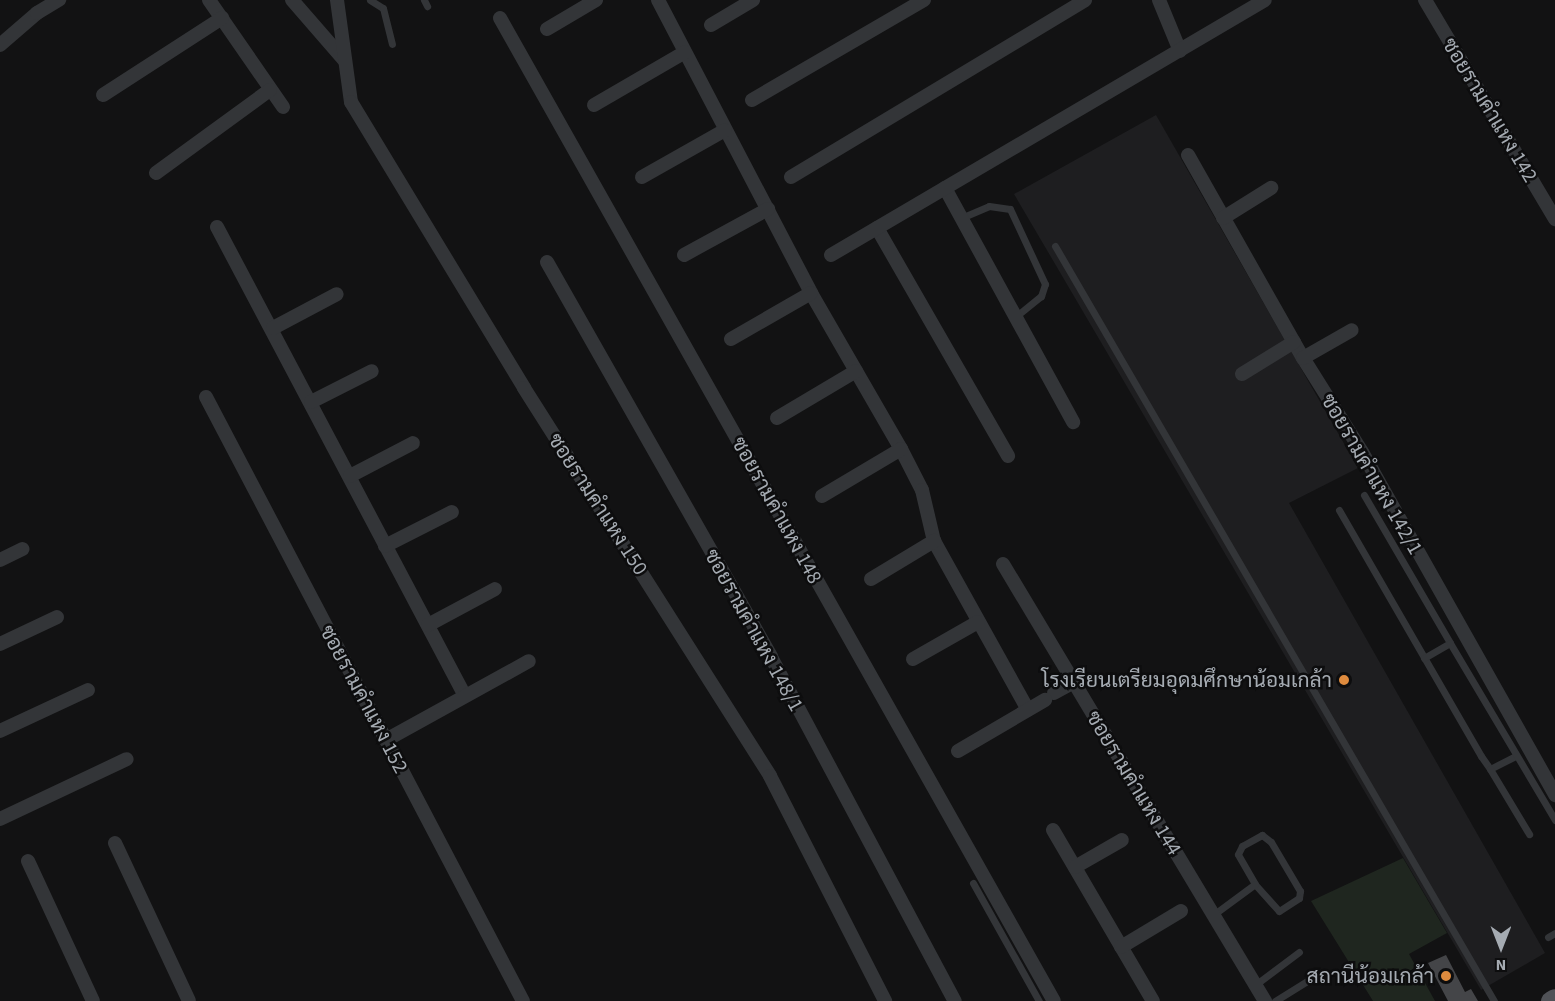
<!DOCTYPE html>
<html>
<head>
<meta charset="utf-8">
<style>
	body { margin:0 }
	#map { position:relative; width:1555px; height:1001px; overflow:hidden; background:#121213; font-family:"Source Sans 3",Sarabun,sans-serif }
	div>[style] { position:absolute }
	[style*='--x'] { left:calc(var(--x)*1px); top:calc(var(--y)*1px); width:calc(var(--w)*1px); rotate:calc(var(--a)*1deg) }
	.built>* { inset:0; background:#1e1e20 }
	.green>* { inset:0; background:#1f261f }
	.building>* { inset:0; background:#444548 }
	.lane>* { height:7px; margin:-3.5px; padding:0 3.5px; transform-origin:3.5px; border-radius:3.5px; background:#333538 }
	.street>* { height:14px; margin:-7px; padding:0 7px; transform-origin:7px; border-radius:7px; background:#333538 }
	.primary>* { height:21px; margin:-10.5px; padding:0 10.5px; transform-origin:10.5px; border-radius:10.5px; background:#505257 }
	.dots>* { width:16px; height:16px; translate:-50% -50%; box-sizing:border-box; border:3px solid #0d0d0e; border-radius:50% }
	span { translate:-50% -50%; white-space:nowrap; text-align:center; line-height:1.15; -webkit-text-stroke:5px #0d0d0e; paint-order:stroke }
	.street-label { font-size:21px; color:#a5abb2 }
	.poi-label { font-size:21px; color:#a5abb2 }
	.right { translate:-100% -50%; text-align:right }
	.north { position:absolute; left:1471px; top:917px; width:60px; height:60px; -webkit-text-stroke:4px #0d0d0e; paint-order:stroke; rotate:180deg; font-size:16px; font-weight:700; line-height:24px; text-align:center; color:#a5abb2 }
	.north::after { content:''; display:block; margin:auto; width:21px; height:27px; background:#a5abb2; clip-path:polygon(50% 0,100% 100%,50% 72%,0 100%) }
</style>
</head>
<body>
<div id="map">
	<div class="built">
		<div style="clip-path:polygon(1156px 115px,1358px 468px,1289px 503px,1545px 953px,1481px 990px,1014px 194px)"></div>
	</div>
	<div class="green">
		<div style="clip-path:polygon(1403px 858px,1447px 933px,1409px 954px,1435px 1001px,1373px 1001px,1311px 901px)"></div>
	</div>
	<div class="building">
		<div style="clip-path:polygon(1446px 955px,1465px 992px,1471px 989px,1478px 1001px,1448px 1001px,1428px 963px)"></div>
	</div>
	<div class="lane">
		<div style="--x:370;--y:0;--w:15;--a:32"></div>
		<div style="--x:383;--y:8;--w:37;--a:76"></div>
		<div style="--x:424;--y:0;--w:7;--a:63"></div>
		<div style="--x:961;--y:218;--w:30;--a:-23"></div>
		<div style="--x:989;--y:206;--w:21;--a:8"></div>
		<div style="--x:1010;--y:209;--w:83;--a:65"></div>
		<div style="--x:1045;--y:284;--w:13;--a:108"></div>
		<div style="--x:1041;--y:296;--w:33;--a:141"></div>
		<div style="--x:1055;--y:246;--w:873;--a:59.82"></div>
		<div style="--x:1364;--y:495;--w:171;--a:59.8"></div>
		<div style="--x:1339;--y:510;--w:284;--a:60"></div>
		<div style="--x:1481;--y:756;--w:16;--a:55"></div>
		<div style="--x:1490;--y:769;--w:29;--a:-27"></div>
		<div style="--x:1424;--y:658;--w:30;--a:-30"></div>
		<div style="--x:1450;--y:643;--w:206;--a:59.3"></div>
		<div style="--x:1490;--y:769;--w:76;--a:59"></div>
		<div style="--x:1262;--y:835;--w:11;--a:38"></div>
		<div style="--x:1271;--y:842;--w:57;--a:59.4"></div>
		<div style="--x:1300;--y:891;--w:7;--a:98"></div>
		<div style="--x:1299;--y:898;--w:24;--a:147"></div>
		<div style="--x:1279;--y:911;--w:36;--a:-132"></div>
		<div style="--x:1255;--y:884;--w:34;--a:-120"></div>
		<div style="--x:1238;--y:854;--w:9;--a:-63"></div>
		<div style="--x:1242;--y:846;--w:23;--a:-29"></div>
		<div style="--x:973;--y:883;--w:135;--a:60.8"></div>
		<div style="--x:1213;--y:915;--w:52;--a:-36.4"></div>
		<div style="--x:1548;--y:937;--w:8;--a:-30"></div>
		<div style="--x:1255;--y:985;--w:55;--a:-36.9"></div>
		<div style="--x:1275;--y:1001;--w:53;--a:-31.9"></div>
	</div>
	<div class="street">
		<div style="--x:209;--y:0;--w:130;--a:55.3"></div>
		<div style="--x:292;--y:0;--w:81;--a:49"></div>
		<div style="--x:337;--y:0;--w:103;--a:82.2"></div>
		<div style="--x:351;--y:102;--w:334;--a:58.8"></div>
		<div style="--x:524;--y:388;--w:459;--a:57.6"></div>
		<div style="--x:770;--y:776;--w:253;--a:62.9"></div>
		<div style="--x:658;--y:0;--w:331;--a:62.4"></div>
		<div style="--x:811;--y:293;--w:180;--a:60"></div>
		<div style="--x:901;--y:449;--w:46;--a:62.9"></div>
		<div style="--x:922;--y:490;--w:52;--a:76.8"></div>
		<div style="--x:934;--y:541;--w:193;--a:60.9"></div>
		<div style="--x:1159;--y:0;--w:55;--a:67.6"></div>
		<div style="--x:1425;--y:0;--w:255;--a:59.3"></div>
		<div style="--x:500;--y:18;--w:1128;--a:60.6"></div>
		<div style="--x:711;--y:25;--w:49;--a:-30.8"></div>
		<div style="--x:547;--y:29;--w:57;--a:-30.6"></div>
		<div style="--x:0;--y:45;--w:49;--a:-40.9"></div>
		<div style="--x:37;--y:13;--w:26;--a:-31"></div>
		<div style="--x:103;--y:95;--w:142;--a:-32.9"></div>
		<div style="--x:752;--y:100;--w:199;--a:-30.2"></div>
		<div style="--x:594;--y:105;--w:105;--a:-30.2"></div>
		<div style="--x:1188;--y:155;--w:233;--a:60.5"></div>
		<div style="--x:1303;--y:358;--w:111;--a:57.9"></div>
		<div style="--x:1362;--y:452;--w:394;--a:60.6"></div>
		<div style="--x:156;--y:173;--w:141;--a:-36.1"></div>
		<div style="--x:642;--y:177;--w:95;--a:-29.5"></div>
		<div style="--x:791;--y:177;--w:343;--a:-31"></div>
		<div style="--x:945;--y:188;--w:267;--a:61.3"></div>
		<div style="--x:1223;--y:218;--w:57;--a:-32"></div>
		<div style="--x:217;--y:227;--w:528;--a:62.13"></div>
		<div style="--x:877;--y:228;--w:263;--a:60.1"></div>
		<div style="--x:684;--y:255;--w:96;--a:-28.7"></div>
		<div style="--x:831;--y:255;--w:503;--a:-30.44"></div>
		<div style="--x:547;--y:262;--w:454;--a:60.4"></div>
		<div style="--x:771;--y:657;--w:390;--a:61.9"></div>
		<div style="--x:273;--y:328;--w:72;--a:-28"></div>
		<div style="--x:731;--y:339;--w:92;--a:-29.9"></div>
		<div style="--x:1303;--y:358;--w:56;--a:-29.7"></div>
		<div style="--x:1242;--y:374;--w:61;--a:-31.6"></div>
		<div style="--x:206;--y:397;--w:682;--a:62.31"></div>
		<div style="--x:311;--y:402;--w:68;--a:-26.9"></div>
		<div style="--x:777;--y:418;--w:92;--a:-30.7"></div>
		<div style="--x:350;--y:476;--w:71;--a:-27.6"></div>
		<div style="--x:822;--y:496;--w:92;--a:-30.7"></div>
		<div style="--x:385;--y:546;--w:75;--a:-26.9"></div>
		<div style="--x:0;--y:560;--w:25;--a:-26"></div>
		<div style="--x:1003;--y:564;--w:510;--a:59.06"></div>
		<div style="--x:871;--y:579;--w:74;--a:-31.1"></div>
		<div style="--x:428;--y:625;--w:76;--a:-28.2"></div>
		<div style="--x:0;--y:644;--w:63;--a:-25.3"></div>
		<div style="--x:913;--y:659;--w:75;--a:-29.6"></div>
		<div style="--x:1054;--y:693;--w:23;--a:-29"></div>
		<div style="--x:0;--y:731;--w:97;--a:-25"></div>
		<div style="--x:386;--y:740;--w:163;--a:-28.9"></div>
		<div style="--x:958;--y:751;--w:101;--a:-30.4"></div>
		<div style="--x:0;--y:819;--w:140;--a:-25.3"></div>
		<div style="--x:1053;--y:830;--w:198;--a:59.7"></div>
		<div style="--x:115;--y:843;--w:174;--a:64.9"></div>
		<div style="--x:28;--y:861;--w:154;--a:65.1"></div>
		<div style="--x:1075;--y:867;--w:54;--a:-29.9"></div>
		<div style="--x:1121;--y:947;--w:70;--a:-31"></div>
	</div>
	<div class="primary">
		<div style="--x:1551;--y:1001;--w:4;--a:-27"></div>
	</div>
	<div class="dots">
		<div style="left:1344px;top:680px;background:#df8b3e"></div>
		<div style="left:1446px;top:976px;background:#df8b3e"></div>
	</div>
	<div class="street-label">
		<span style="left:1490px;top:110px;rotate:59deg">ซอยรามคำแหง 142</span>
		<span style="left:1372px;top:474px;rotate:60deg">ซอยรามคำแหง 142/1</span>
		<span style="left:598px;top:504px;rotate:57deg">ซอยรามคำแหง 150</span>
		<span style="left:777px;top:510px;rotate:61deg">ซอยรามคำแหง 148</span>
		<span style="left:754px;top:630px;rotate:61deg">ซอยรามคำแหง 148/1</span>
		<span style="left:364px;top:699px;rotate:62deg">ซอยรามคำแหง 152</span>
		<span style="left:1134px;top:783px;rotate:59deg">ซอยรามคำแหง 144</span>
	</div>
	<div class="poi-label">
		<span class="right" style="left:1332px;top:680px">โรงเรียนเตรียมอุดมศึกษาน้อมเกล้า</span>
		<span class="right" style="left:1434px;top:976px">สถานีน้อมเกล้า</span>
	</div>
	<div class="north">N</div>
</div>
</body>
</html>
